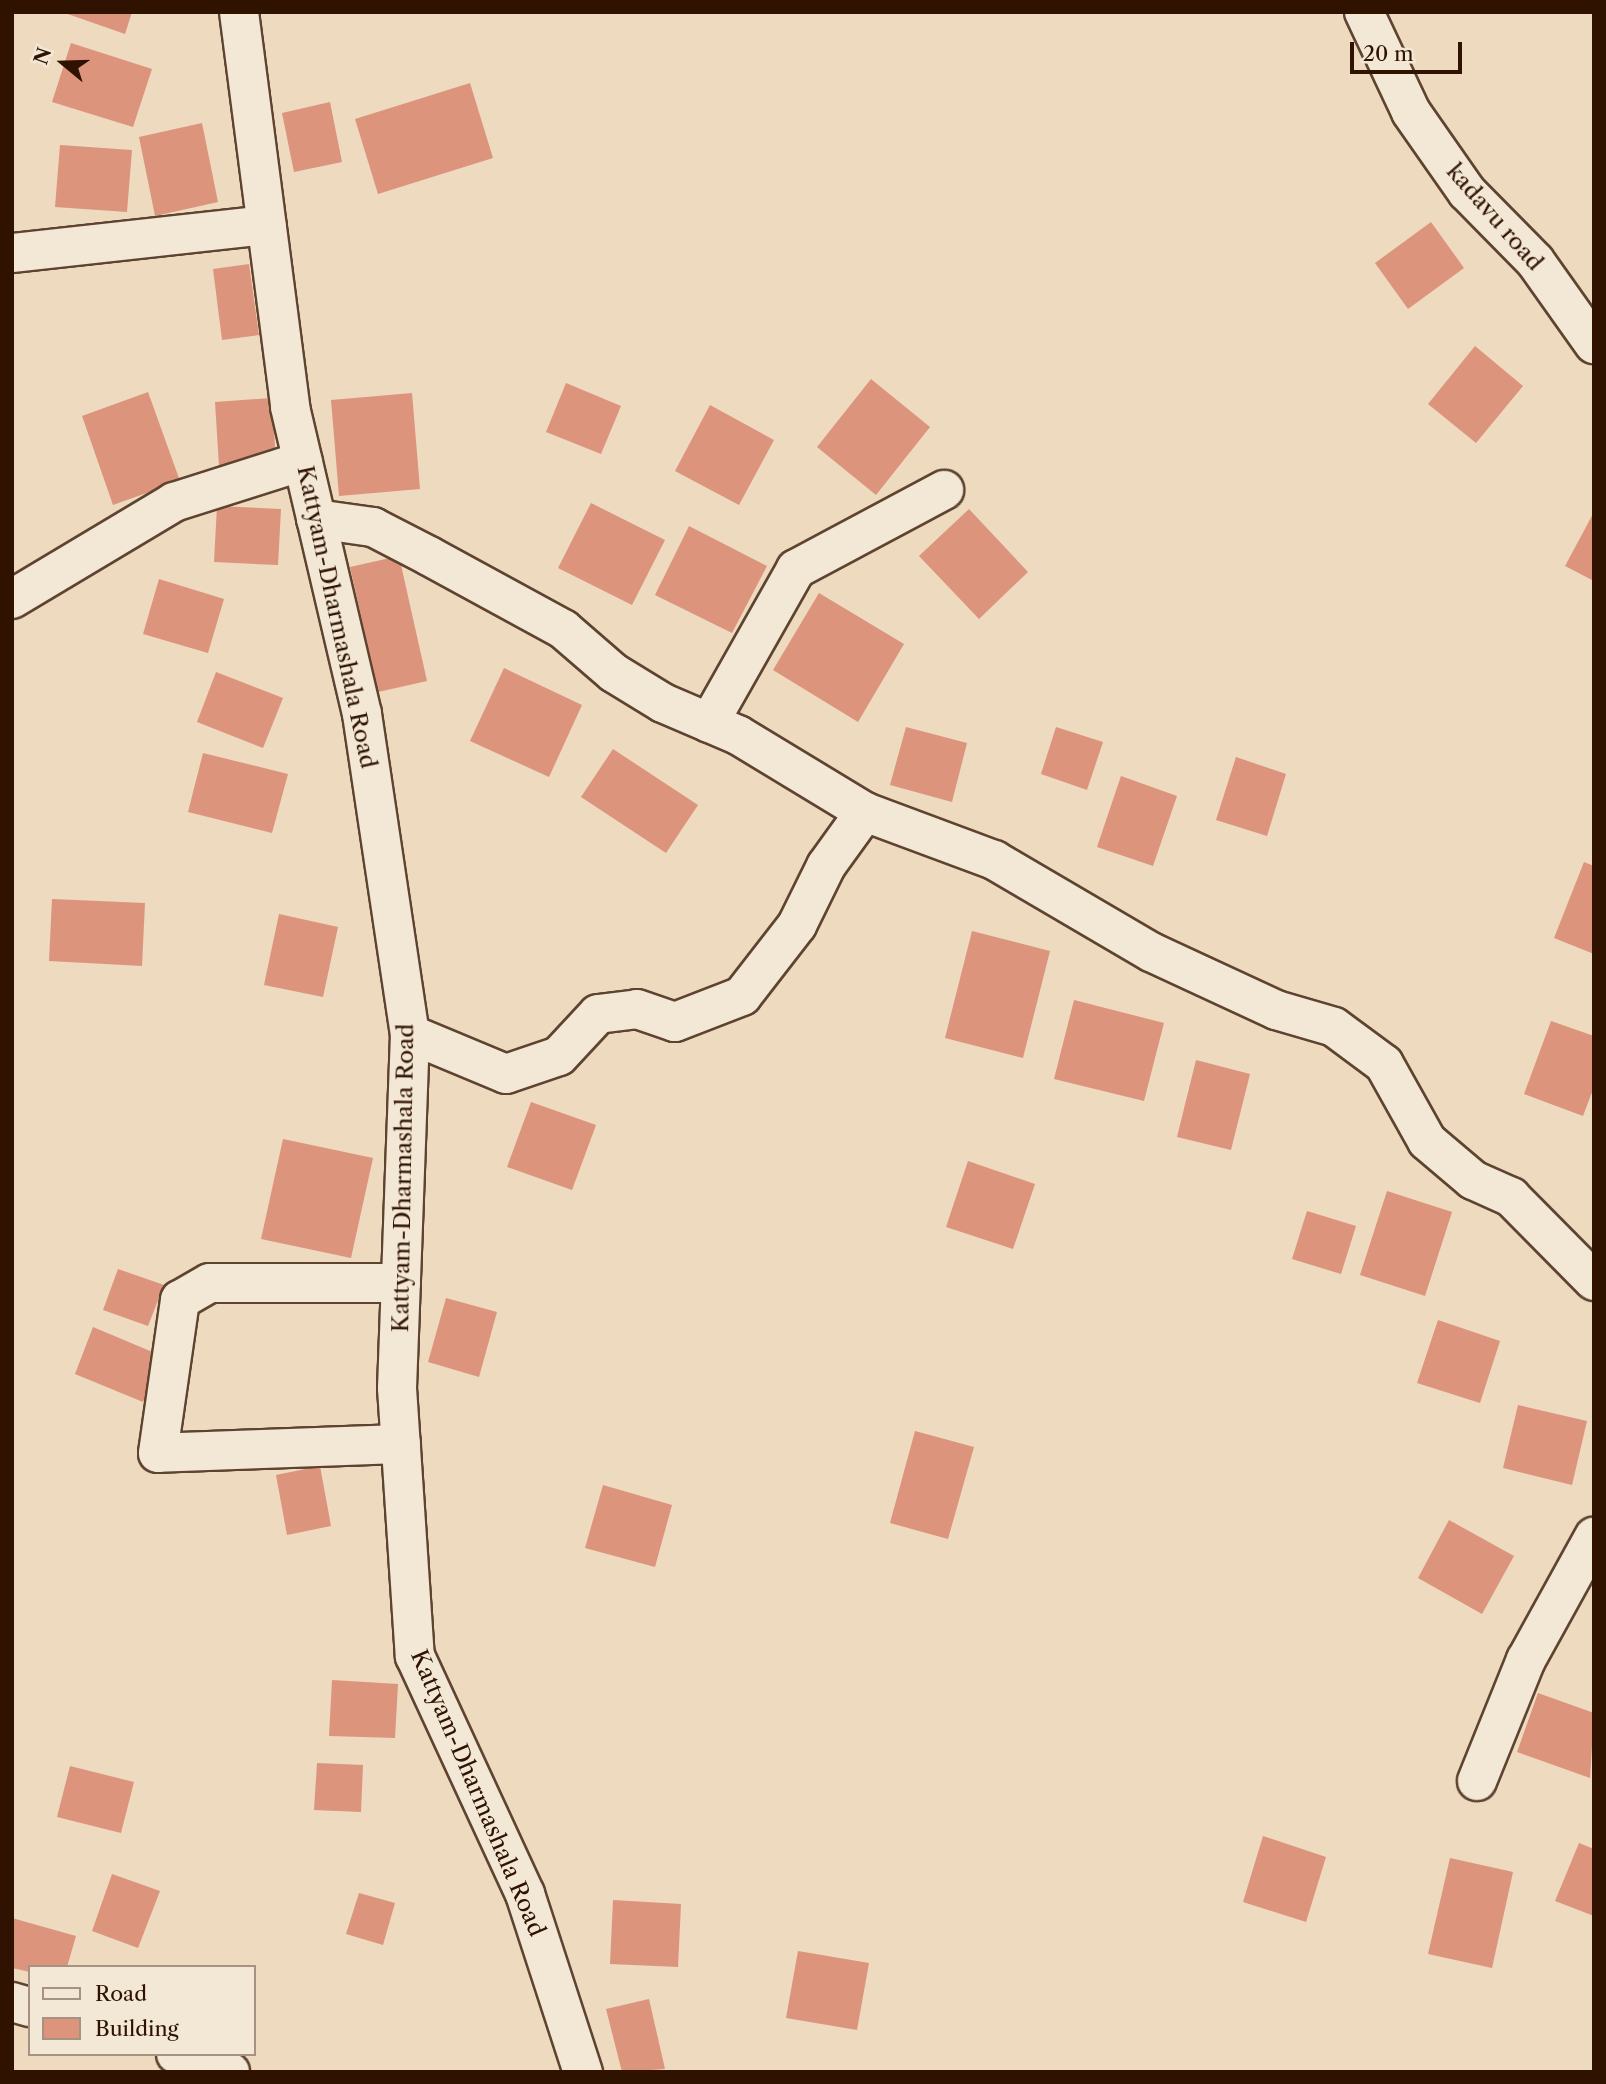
<!DOCTYPE html>
<html>
<head>
<meta charset="utf-8">
<style>
	body { margin:0 }
	#map { position:relative; width:1606px; height:2084px; overflow:hidden; background:#eddabf; font-family:"Libre Caslon Text",serif }
	div>[style] { position:absolute }
	[style*='--x'] { left:calc(var(--x)*1px); top:calc(var(--y)*1px); width:calc(var(--w)*1px); rotate:calc(var(--a)*1deg) }
	.building>* { inset:0; background:#dc947d }
	.roads { filter:drop-shadow(2px 0 #5e4430) drop-shadow(-2px 0 #5e4430) drop-shadow(0 2px #5e4430) drop-shadow(0 -2px #5e4430) }
	.minor>* { height:38px; margin:-19px; padding:0 19px; transform-origin:19px; border-radius:19px; background:#f3e7d5 }
	span { translate:-50% -50%; white-space:nowrap; text-align:center; line-height:1.15; -webkit-text-stroke:7px #f3e7d5; paint-order:stroke }
	.street-label { font-size:23px; color:#2f1200 }
	.frame { position:absolute; inset:0; border:14px solid #2f1200; pointer-events:none }
	.legend { position:absolute; left:28px; top:1965px; width:228px; height:91px; box-sizing:border-box; background:#f3e7d5; border:2px solid #a59280; margin:0; padding:9px 12px; list-style:none; font-size:21px; color:#2f1200 }
	.legend li { display:flex; align-items:center; gap:14px; height:35px }
	.legend b { width:35px; border:2px solid #a59280 }
	.north { position:absolute; left:28px; top:28px; width:70px; height:70px; -webkit-text-stroke:5px #f3e7d5; paint-order:stroke; rotate:289deg; font-size:19px; font-weight:700; line-height:28px; text-align:center; color:#2f1200 }
	.north::after { content:''; display:block; margin:auto; width:24px; height:32px; background:#2f1200; clip-path:polygon(50% 0,100% 100%,50% 72%,0 100%) }
	.scale { position:absolute; left:1350px; top:42px; width:112px; height:32px; box-sizing:border-box; border:4px solid #2f1200; border-top:0; padding-left:9px; font-size:21px; line-height:24px; white-space:nowrap; color:#2f1200; -webkit-text-stroke:5px #f3e7d5; paint-order:stroke }
</style>
</head>
<body>
<div id="map">
	<div class="building">
		<div style="clip-path:polygon(62px 12px,132px 12px,125px 34px)"></div>
		<div style="clip-path:polygon(71px 43px,152px 69px,133px 127px,52px 102px)"></div>
		<div style="clip-path:polygon(470px 83px,493px 158px,378px 194px,355px 119px)"></div>
		<div style="clip-path:polygon(330px 102px,342px 162px,294px 172px,282px 113px)"></div>
		<div style="clip-path:polygon(202px 123px,218px 202px,155px 216px,139px 137px)"></div>
		<div style="clip-path:polygon(60px 145px,132px 150px,127px 212px,55px 207px)"></div>
		<div style="clip-path:polygon(1431px 222px,1464px 268px,1408px 309px,1375px 263px)"></div>
		<div style="clip-path:polygon(249px 264px,259px 335px,222px 340px,213px 269px)"></div>
		<div style="clip-path:polygon(1475px 346px,1523px 386px,1476px 443px,1428px 404px)"></div>
		<div style="clip-path:polygon(871px 379px,930px 427px,876px 495px,817px 447px)"></div>
		<div style="clip-path:polygon(566px 383px,621px 406px,601px 454px,546px 432px)"></div>
		<div style="clip-path:polygon(148px 392px,180px 481px,113px 505px,82px 416px)"></div>
		<div style="clip-path:polygon(412px 393px,420px 489px,339px 496px,331px 400px)"></div>
		<div style="clip-path:polygon(272px 398px,276px 463px,219px 466px,215px 402px)"></div>
		<div style="clip-path:polygon(710px 405px,774px 440px,739px 505px,675px 471px)"></div>
		<div style="clip-path:polygon(591px 503px,665px 540px,632px 605px,558px 568px)"></div>
		<div style="clip-path:polygon(217px 506px,281px 509px,278px 565px,214px 562px)"></div>
		<div style="clip-path:polygon(969px 509px,1028px 572px,979px 619px,919px 556px)"></div>
		<div style="clip-path:polygon(1594px 512px,1594px 581px,1565px 566px)"></div>
		<div style="clip-path:polygon(689px 526px,767px 566px,732px 633px,655px 595px)"></div>
		<div style="clip-path:polygon(399px 556px,427px 681px,378px 692px,350px 567px)"></div>
		<div style="clip-path:polygon(159px 579px,224px 599px,208px 653px,143px 634px)"></div>
		<div style="clip-path:polygon(819px 593px,904px 644px,858px 722px,773px 670px)"></div>
		<div style="clip-path:polygon(504px 668px,582px 705px,549px 777px,470px 741px)"></div>
		<div style="clip-path:polygon(216px 672px,283px 698px,263px 748px,197px 722px)"></div>
		<div style="clip-path:polygon(906px 727px,967px 743px,952px 802px,890px 785px)"></div>
		<div style="clip-path:polygon(1056px 727px,1103px 742px,1087px 790px,1041px 774px)"></div>
		<div style="clip-path:polygon(613px 749px,698px 805px,666px 853px,581px 797px)"></div>
		<div style="clip-path:polygon(203px 753px,288px 774px,272px 833px,188px 812px)"></div>
		<div style="clip-path:polygon(1236px 757px,1286px 774px,1267px 836px,1216px 820px)"></div>
		<div style="clip-path:polygon(1121px 776px,1177px 796px,1153px 866px,1097px 847px)"></div>
		<div style="clip-path:polygon(1584px 862px,1594px 866px,1594px 954px,1554px 938px)"></div>
		<div style="clip-path:polygon(52px 899px,145px 903px,142px 966px,49px 961px)"></div>
		<div style="clip-path:polygon(279px 914px,338px 927px,323px 997px,264px 985px)"></div>
		<div style="clip-path:polygon(972px 931px,1050px 951px,1023px 1058px,945px 1038px)"></div>
		<div style="clip-path:polygon(1074px 1000px,1164px 1023px,1144px 1101px,1054px 1079px)"></div>
		<div style="clip-path:polygon(1551px 1021px,1594px 1036px,1594px 1087px,1583px 1116px,1524px 1094px)"></div>
		<div style="clip-path:polygon(1196px 1060px,1250px 1074px,1231px 1150px,1177px 1137px)"></div>
		<div style="clip-path:polygon(531px 1102px,596px 1125px,572px 1190px,507px 1167px)"></div>
		<div style="clip-path:polygon(283px 1139px,373px 1158px,351px 1258px,261px 1239px)"></div>
		<div style="clip-path:polygon(968px 1161px,1035px 1184px,1013px 1249px,946px 1227px)"></div>
		<div style="clip-path:polygon(1387px 1191px,1452px 1212px,1425px 1296px,1360px 1275px)"></div>
		<div style="clip-path:polygon(1307px 1211px,1356px 1226px,1341px 1274px,1292px 1259px)"></div>
		<div style="clip-path:polygon(118px 1269px,164px 1285px,148px 1326px,103px 1310px)"></div>
		<div style="clip-path:polygon(446px 1298px,497px 1312px,479px 1377px,428px 1362px)"></div>
		<div style="clip-path:polygon(1438px 1320px,1500px 1341px,1480px 1403px,1417px 1383px)"></div>
		<div style="clip-path:polygon(93px 1327px,162px 1356px,143px 1402px,75px 1374px)"></div>
		<div style="clip-path:polygon(1518px 1405px,1587px 1421px,1572px 1485px,1503px 1468px)"></div>
		<div style="clip-path:polygon(915px 1431px,974px 1447px,948px 1539px,890px 1523px)"></div>
		<div style="clip-path:polygon(320px 1466px,331px 1526px,287px 1535px,276px 1475px)"></div>
		<div style="clip-path:polygon(603px 1485px,672px 1505px,655px 1567px,585px 1548px)"></div>
		<div style="clip-path:polygon(1449px 1520px,1514px 1556px,1482px 1614px,1418px 1578px)"></div>
		<div style="clip-path:polygon(332px 1680px,398px 1684px,395px 1738px,329px 1736px)"></div>
		<div style="clip-path:polygon(1538px 1693px,1594px 1713px,1590px 1778px,1517px 1752px)"></div>
		<div style="clip-path:polygon(317px 1763px,363px 1765px,361px 1812px,314px 1810px)"></div>
		<div style="clip-path:polygon(70px 1766px,134px 1782px,121px 1833px,57px 1817px)"></div>
		<div style="clip-path:polygon(1263px 1836px,1326px 1857px,1306px 1922px,1243px 1902px)"></div>
		<div style="clip-path:polygon(1579px 1843px,1594px 1849px,1594px 1916px,1555px 1901px)"></div>
		<div style="clip-path:polygon(1450px 1858px,1513px 1872px,1492px 1968px,1428px 1954px)"></div>
		<div style="clip-path:polygon(112px 1874px,160px 1891px,138px 1948px,92px 1931px)"></div>
		<div style="clip-path:polygon(359px 1893px,395px 1903px,383px 1945px,346px 1934px)"></div>
		<div style="clip-path:polygon(613px 1900px,681px 1904px,678px 1967px,610px 1964px)"></div>
		<div style="clip-path:polygon(12px 1918px,76px 1936px,67px 1967px,30px 1967px,30px 1972px,12px 1968px)"></div>
		<div style="clip-path:polygon(798px 1951px,869px 1963px,857px 2030px,786px 2018px)"></div>
		<div style="clip-path:polygon(649px 1999px,665px 2069px,622px 2072px,606px 2009px)"></div>
	</div>
	<div class="roads">
		<div class="minor">
			<div style="--x:239;--y:12;--w:398;--a:82.6"></div>
			<div style="--x:290;--y:407;--w:315;--a:76.8"></div>
			<div style="--x:362;--y:714;--w:324;--a:81.5"></div>
			<div style="--x:410;--y:1034;--w:354;--a:92.1"></div>
			<div style="--x:397;--y:1388;--w:269;--a:86.2"></div>
			<div style="--x:415;--y:1656;--w:262;--a:65.2"></div>
			<div style="--x:525;--y:1894;--w:187;--a:72"></div>
			<div style="--x:1364;--y:12;--w:110;--a:64.8"></div>
			<div style="--x:1411;--y:112;--w:98;--a:55"></div>
			<div style="--x:1467;--y:192;--w:97;--a:45.4"></div>
			<div style="--x:1535;--y:261;--w:102;--a:54.6"></div>
			<div style="--x:12;--y:253;--w:256;--a:-6.3"></div>
			<div style="--x:316;--y:519;--w:58;--a:8"></div>
			<div style="--x:373;--y:527;--w:63;--a:27.4"></div>
			<div style="--x:429;--y:556;--w:153;--a:28.6"></div>
			<div style="--x:563;--y:629;--w:67;--a:40.8"></div>
			<div style="--x:614;--y:673;--w:57;--a:31.5"></div>
			<div style="--x:663;--y:703;--w:82;--a:23.1"></div>
			<div style="--x:738;--y:735;--w:149;--a:31.2"></div>
			<div style="--x:12;--y:599;--w:189;--a:-30.9"></div>
			<div style="--x:174;--y:502;--w:135;--a:-17.6"></div>
			<div style="--x:709;--y:723;--w:177;--a:-60.5"></div>
			<div style="--x:796;--y:569;--w:168;--a:-28.1"></div>
			<div style="--x:410;--y:1034;--w:104;--a:22.6"></div>
			<div style="--x:506;--y:1074;--w:56;--a:-18.8"></div>
			<div style="--x:559;--y:1056;--w:57;--a:-47.1"></div>
			<div style="--x:598;--y:1014;--w:39;--a:-7"></div>
			<div style="--x:637;--y:1009;--w:40;--a:18.9"></div>
			<div style="--x:675;--y:1022;--w:72;--a:-21.2"></div>
			<div style="--x:742;--y:996;--w:90;--a:-52.2"></div>
			<div style="--x:797;--y:925;--w:66;--a:-63.8"></div>
			<div style="--x:826;--y:866;--w:67;--a:-54.2"></div>
			<div style="--x:865;--y:812;--w:138;--a:20.4"></div>
			<div style="--x:994;--y:860;--w:182;--a:30.4"></div>
			<div style="--x:1151;--y:952;--w:138;--a:24.9"></div>
			<div style="--x:1276;--y:1010;--w:60;--a:16.3"></div>
			<div style="--x:1334;--y:1027;--w:62;--a:36.5"></div>
			<div style="--x:1384;--y:1064;--w:88;--a:60.8"></div>
			<div style="--x:1427;--y:1141;--w:60;--a:40.3"></div>
			<div style="--x:1473;--y:1180;--w:42;--a:24.1"></div>
			<div style="--x:1511;--y:1197;--w:118;--a:45.3"></div>
			<div style="--x:401;--y:1444;--w:243;--a:177.9"></div>
			<div style="--x:158;--y:1453;--w:155;--a:-81.8"></div>
			<div style="--x:180;--y:1300;--w:34;--a:-30"></div>
			<div style="--x:210;--y:1283;--w:191;--a:0"></div>
			<div style="--x:1477;--y:1781;--w:131;--a:-68"></div>
			<div style="--x:1526;--y:1660;--w:141;--a:-61.1"></div>
			<div style="--x:12;--y:2002;--w:19;--a:16"></div>
			<div style="--x:176;--y:2054;--w:57;--a:18.4"></div>
		</div>
	</div>
	<div class="street-label">
		<span style="left:1495px;top:217px;rotate:49deg">kadavu road</span>
		<span style="left:337px;top:617px;rotate:78deg">Kattyam-Dharmashala Road</span>
		<span style="left:403px;top:1178px;rotate:-89deg">Kattyam-Dharmashala Road</span>
		<span style="left:478px;top:1793px;rotate:67deg">Kattyam-Dharmashala Road</span>
	</div>
	<div class="frame"></div>
	<ul class="legend">
	<li><b style="height:9px;background:#f3e7d5"></b>Road</li>
	<li><b style="height:19px;background:#dc947d"></b>Building</li>
	</ul>
	<div class="north">N</div>
	<div class="scale">20 m</div>
</div>
</body>
</html>
